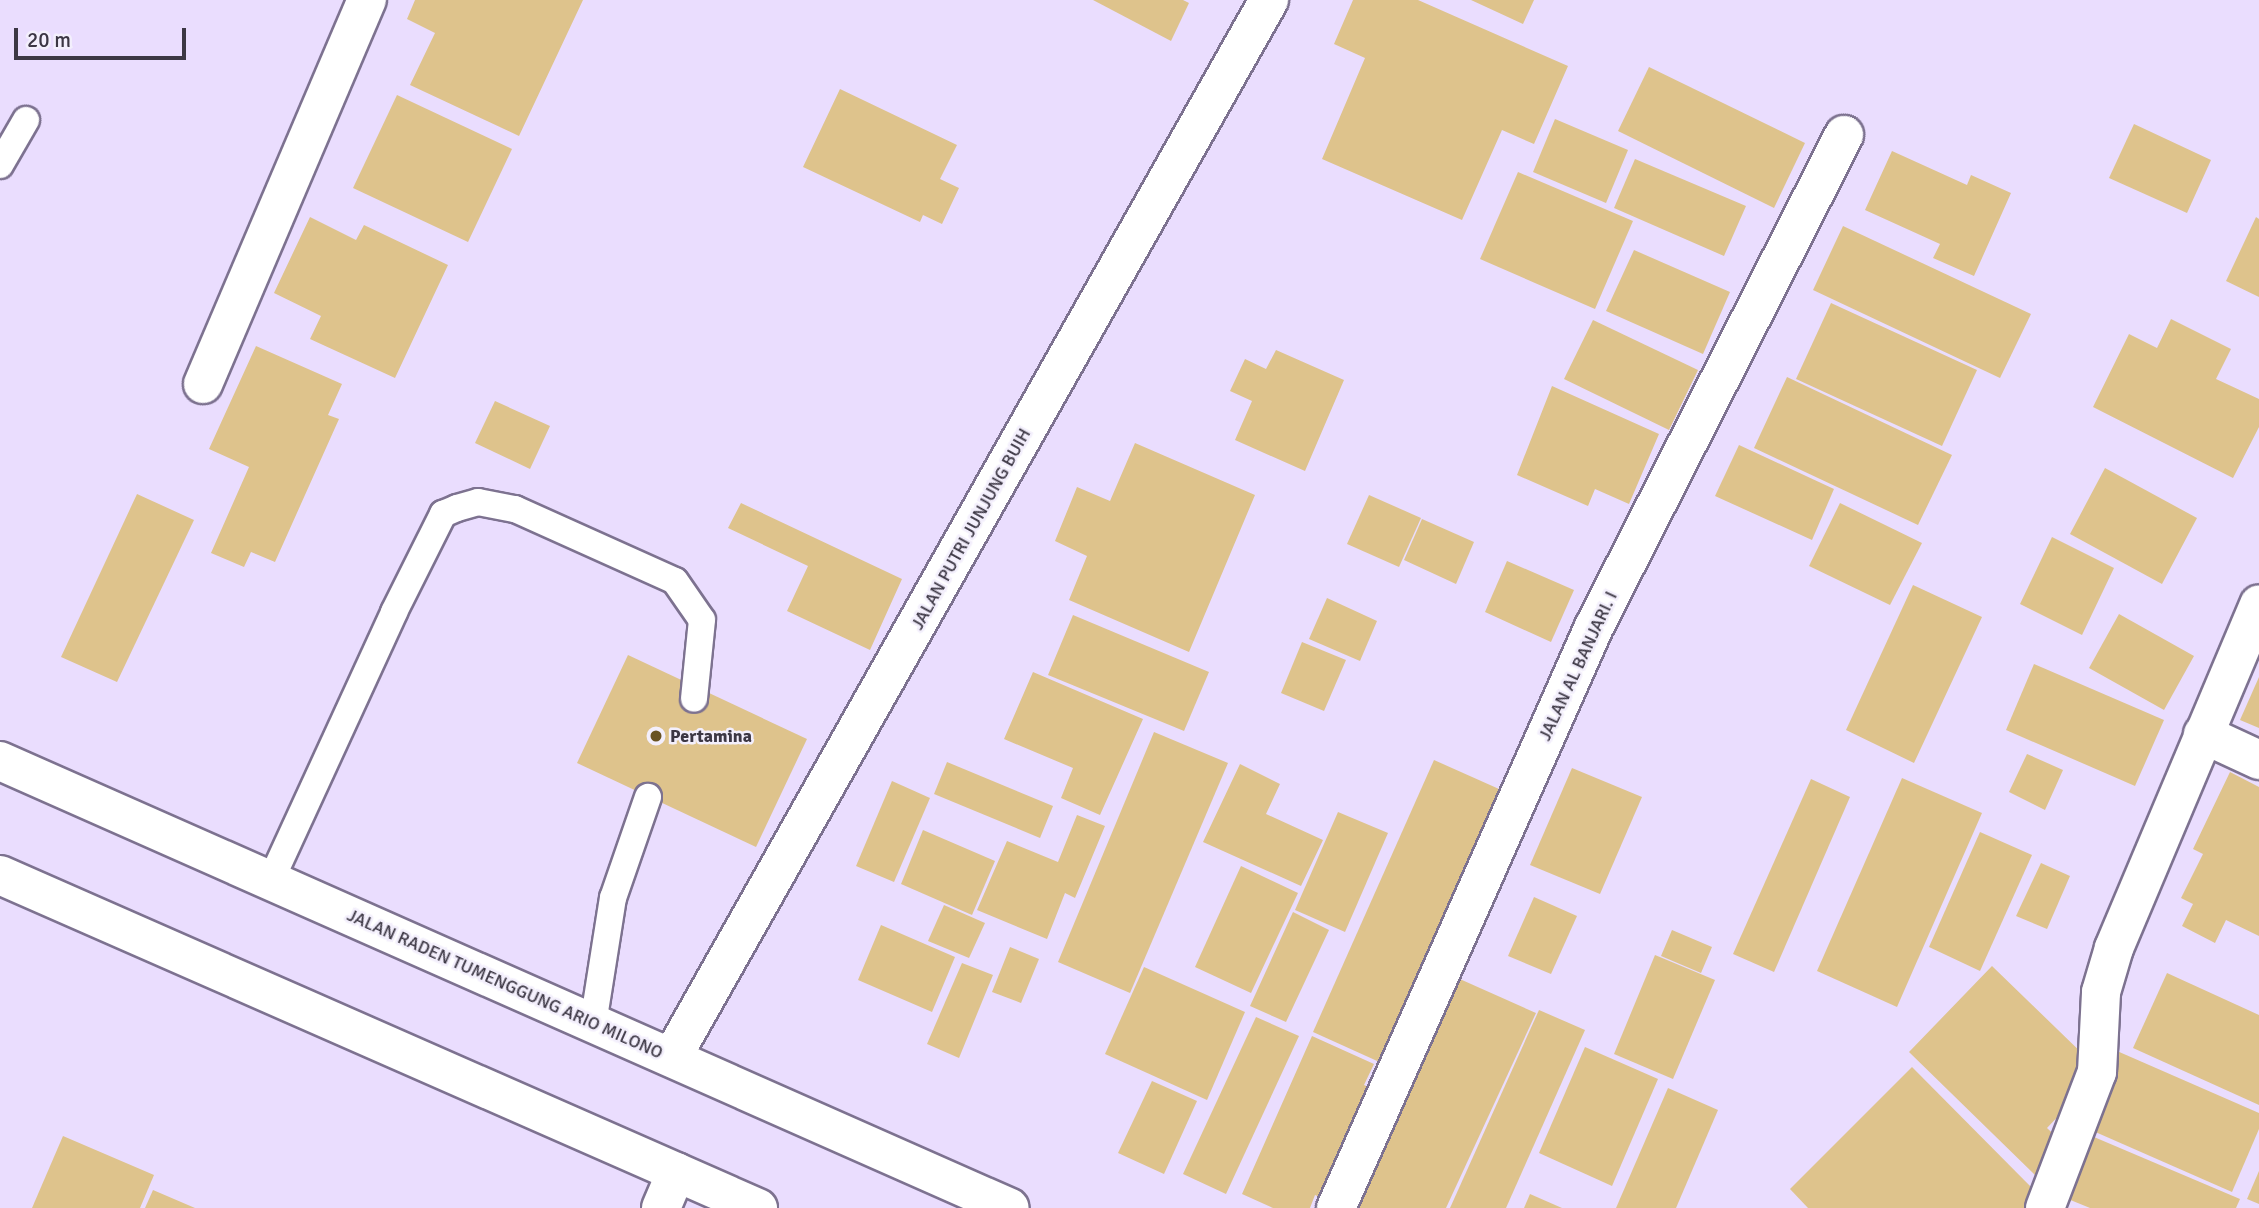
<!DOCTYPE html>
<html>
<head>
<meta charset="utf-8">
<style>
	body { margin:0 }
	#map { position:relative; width:2259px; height:1208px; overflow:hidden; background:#eaddfe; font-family:Signika,sans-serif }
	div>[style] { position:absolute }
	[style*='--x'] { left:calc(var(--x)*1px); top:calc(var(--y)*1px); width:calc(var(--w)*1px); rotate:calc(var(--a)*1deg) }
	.building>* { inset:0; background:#dec38c }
	.roads { filter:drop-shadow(2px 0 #7d7290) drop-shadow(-2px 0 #7d7290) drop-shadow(0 2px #7d7290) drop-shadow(0 -2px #7d7290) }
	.service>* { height:26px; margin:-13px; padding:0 13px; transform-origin:13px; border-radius:13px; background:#fff }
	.minor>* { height:38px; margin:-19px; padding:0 19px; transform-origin:19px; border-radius:19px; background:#fff }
	.trunk>* { height:38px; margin:-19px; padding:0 19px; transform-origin:19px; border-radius:19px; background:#fff }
	.dots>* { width:19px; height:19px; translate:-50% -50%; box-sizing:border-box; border:4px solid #f3effc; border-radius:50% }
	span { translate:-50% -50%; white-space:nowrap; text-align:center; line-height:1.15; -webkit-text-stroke:5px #f3effc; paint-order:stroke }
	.street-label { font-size:18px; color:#3c3744 }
	.poi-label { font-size:18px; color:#3c3744; font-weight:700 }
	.left { translate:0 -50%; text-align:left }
	.scale { position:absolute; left:14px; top:28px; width:172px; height:32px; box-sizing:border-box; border:4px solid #3c3744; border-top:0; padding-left:9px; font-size:21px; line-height:24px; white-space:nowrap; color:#3c3744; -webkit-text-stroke:5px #f3effc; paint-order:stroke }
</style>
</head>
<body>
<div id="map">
	<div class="building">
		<div style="clip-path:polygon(415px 0,583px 0,519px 136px,410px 85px,435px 33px,407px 19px)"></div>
		<div style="clip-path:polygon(1093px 0,1183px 0,1189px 3px,1171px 41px)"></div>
		<div style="clip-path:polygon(1353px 0,1418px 0,1568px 66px,1534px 144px,1502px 130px,1462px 220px,1322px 159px,1365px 58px,1334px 44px)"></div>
		<div style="clip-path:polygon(1471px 0,1534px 0,1523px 24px)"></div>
		<div style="clip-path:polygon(1649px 67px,1805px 143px,1774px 208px,1618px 131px)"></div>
		<div style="clip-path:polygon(840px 89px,957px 145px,940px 179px,959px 188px,942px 224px,923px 215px,920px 222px,803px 167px)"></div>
		<div style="clip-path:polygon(397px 95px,512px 149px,468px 242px,353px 188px)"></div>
		<div style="clip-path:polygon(1555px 119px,1628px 150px,1606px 203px,1533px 172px)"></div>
		<div style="clip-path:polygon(2134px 124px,2211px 160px,2187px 213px,2109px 178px)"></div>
		<div style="clip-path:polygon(1892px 151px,1967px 185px,1971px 175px,2011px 193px,1974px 276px,1933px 258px,1940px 244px,1865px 210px)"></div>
		<div style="clip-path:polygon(1635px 159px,1746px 206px,1724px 256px,1614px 208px)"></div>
		<div style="clip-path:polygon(1518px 172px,1633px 221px,1595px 309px,1480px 259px)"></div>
		<div style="clip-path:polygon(310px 217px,356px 240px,364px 225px,448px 265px,395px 378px,310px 339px,321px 316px,274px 293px)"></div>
		<div style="clip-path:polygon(2256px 217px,2259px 219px,2259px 297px,2226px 281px)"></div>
		<div style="clip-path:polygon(1843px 226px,2031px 314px,2000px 378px,1813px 290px)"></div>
		<div style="clip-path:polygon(1634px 250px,1730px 292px,1703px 354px,1606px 311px)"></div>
		<div style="clip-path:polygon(1831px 303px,1977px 370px,1942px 446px,1796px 379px)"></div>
		<div style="clip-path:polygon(2171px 319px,2231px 349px,2216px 379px,2259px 399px,2259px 427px,2233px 478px,2093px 407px,2129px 334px,2157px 348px)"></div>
		<div style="clip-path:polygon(1593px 320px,1698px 370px,1669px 430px,1564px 379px)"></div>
		<div style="clip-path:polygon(256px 346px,342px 384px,328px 415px,339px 419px,275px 562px,251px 552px,244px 567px,211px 553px,249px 467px,209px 449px)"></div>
		<div style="clip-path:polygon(1276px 350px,1344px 380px,1305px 471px,1235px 440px,1252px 401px,1230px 391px,1245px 359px,1266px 369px)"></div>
		<div style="clip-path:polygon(1787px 377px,1952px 455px,1918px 525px,1754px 448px)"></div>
		<div style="clip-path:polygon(1552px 386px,1659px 434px,1629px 504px,1595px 489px,1588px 506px,1517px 475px)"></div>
		<div style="clip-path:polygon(495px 401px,550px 426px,530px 469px,475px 443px)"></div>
		<div style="clip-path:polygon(1135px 443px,1255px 495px,1189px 652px,1069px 600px,1087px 556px,1055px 541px,1077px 487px,1110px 501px)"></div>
		<div style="clip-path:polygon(1739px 445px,1834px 489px,1812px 540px,1715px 496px)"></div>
		<div style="clip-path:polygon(2105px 468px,2197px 518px,2162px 584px,2070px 534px)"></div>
		<div style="clip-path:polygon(137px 494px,194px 520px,117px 682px,61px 657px)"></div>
		<div style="clip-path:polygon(1369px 495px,1421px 518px,1399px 567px,1347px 544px)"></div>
		<div style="clip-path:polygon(741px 503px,902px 579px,870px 650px,787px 611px,808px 566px,728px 528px)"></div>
		<div style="clip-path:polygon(1840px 503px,1922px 543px,1890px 605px,1809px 566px)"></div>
		<div style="clip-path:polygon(1422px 519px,1474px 542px,1456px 584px,1404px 560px)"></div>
		<div style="clip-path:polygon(2052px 537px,2114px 568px,2082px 635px,2020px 604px)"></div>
		<div style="clip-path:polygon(1507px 561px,1574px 590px,1551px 642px,1485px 612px)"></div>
		<div style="clip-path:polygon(1913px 585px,1982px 617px,1914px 763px,1846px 730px)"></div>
		<div style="clip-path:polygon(1327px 598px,1377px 621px,1360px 661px,1309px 639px)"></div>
		<div style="clip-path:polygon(2119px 614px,2194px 656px,2164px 710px,2089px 668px)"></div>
		<div style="clip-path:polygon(1073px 615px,1209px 672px,1184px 731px,1048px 675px)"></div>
		<div style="clip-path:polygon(1302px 642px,1346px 660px,1324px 711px,1281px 693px)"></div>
		<div style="clip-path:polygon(628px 655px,807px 739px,756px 847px,577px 763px)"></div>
		<div style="clip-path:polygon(2034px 664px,2164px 720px,2135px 786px,2006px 730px)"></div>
		<div style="clip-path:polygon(1033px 672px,1143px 719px,1100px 815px,1061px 798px,1073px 768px,1004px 739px)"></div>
		<div style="clip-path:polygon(2259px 677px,2259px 728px,2240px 720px)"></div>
		<div style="clip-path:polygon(1154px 732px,1228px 763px,1130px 993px,1058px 962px)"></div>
		<div style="clip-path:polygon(2027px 754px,2063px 770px,2045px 810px,2009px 792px)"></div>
		<div style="clip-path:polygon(1434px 760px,1508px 793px,1386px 1065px,1313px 1032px)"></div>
		<div style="clip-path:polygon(947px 762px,1053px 806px,1040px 838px,934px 794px)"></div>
		<div style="clip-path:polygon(1240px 764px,1280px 784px,1266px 814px,1323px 840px,1301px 886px,1203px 842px)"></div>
		<div style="clip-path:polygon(1572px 768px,1642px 797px,1600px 894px,1530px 865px)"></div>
		<div style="clip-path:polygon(2230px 772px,2259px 787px,2259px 936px,2226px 920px,2215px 943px,2182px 926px,2193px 904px,2181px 898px,2203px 854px,2193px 849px)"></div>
		<div style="clip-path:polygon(1902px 778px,1982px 813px,1897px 1007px,1817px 971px)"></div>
		<div style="clip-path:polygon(1811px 779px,1850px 797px,1774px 972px,1733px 954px)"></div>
		<div style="clip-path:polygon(892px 781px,930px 798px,894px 882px,856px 866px)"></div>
		<div style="clip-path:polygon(1338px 812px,1388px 833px,1345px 932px,1295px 910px)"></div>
		<div style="clip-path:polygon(1077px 815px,1105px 826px,1075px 898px,1065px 893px,1047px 939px,977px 910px,1007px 841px,1058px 862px)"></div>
		<div style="clip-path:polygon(923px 830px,995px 861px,972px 915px,901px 884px)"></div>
		<div style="clip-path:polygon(1980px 832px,2032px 855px,1980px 971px,1929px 947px)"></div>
		<div style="clip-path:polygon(2041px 863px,2070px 876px,2047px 929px,2016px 916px)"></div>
		<div style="clip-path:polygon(1241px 866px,1298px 893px,1251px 993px,1195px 967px)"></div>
		<div style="clip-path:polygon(1534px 897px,1577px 916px,1551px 974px,1508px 956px)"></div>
		<div style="clip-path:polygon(944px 905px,985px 923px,969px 958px,928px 941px)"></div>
		<div style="clip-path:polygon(1293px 912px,1329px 930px,1286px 1022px,1250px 1006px)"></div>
		<div style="clip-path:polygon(881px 925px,955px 957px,932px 1012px,858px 980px)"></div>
		<div style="clip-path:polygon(1672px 930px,1712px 947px,1701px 973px,1661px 956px)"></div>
		<div style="clip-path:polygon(1010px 947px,1039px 959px,1021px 1003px,992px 992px)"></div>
		<div style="clip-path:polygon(1655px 955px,1715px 980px,1673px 1079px,1614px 1054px)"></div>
		<div style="clip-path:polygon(962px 963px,993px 975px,959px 1058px,927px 1044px)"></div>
		<div style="clip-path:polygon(1992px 966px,2089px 1060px,2072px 1078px,2084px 1089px,2047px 1128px,2064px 1144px,2035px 1175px,1909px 1052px)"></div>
		<div style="clip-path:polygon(1144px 967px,1245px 1012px,1207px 1100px,1105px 1054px)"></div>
		<div style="clip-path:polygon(2167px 973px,2259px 1015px,2259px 1105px,2133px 1048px)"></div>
		<div style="clip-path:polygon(1453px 976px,1536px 1013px,1446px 1208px,1346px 1208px)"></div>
		<div style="clip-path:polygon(1539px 1010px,1585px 1030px,1506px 1208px,1450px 1208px)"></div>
		<div style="clip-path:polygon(1256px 1017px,1299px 1036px,1226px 1194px,1183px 1174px)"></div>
		<div style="clip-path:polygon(1312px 1036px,1374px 1064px,1364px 1085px,1378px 1091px,1329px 1201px,1315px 1195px,1310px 1208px,1273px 1208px,1242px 1194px)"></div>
		<div style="clip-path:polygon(1585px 1047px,1658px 1079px,1612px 1186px,1539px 1153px)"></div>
		<div style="clip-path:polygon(2117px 1051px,2259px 1113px,2259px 1129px,2232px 1192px,2084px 1127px)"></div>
		<div style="clip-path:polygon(1912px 1067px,2042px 1198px,2033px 1208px,1808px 1208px,1790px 1189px)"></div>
		<div style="clip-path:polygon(1152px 1081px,1197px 1101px,1164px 1174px,1118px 1153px)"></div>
		<div style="clip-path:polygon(1668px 1088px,1718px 1110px,1676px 1208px,1616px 1208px)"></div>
		<div style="clip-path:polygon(63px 1136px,154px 1175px,140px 1208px,32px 1208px)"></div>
		<div style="clip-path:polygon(2094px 1137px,2240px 1199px,2236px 1208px,2090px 1208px,2068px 1199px)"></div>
		<div style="clip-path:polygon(2259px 1171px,2259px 1204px,2247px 1199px)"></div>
		<div style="clip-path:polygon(153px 1190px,195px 1208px,145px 1208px)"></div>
		<div style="clip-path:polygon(1530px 1194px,1562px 1208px,1524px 1208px)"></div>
	</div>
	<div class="roads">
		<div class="service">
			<div style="--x:0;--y:165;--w:52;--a:-60"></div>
			<div style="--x:271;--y:880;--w:295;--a:-65.3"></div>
			<div style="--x:394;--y:612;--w:110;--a:-63.4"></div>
			<div style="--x:443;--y:514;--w:15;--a:-23"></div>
			<div style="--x:457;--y:508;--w:22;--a:-16"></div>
			<div style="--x:478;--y:502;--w:38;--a:11"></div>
			<div style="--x:515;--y:509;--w:175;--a:24.2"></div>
			<div style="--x:675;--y:581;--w:47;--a:55.3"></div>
			<div style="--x:702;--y:620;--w:79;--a:95.8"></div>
			<div style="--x:593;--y:1024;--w:128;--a:-81"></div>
			<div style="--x:613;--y:898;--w:107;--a:-70.9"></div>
		</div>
		<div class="minor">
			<div style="--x:203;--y:384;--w:418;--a:-66.9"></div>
			<div style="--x:2203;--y:734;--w:62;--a:24.9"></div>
			<div style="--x:672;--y:1057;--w:1214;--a:-60.54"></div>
			<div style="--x:661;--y:1208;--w:39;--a:-67"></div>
			<div style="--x:1336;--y:1208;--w:636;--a:-66.06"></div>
			<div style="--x:1594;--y:627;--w:552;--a:-63.06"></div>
			<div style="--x:2045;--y:1208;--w:146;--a:-69.1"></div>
			<div style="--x:2097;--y:1072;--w:80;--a:-87.1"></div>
			<div style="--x:2101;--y:992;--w:46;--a:-73.5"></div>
			<div style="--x:2114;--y:948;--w:373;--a:-67.1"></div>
		</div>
		<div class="trunk">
			<div style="--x:0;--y:761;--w:1104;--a:23.87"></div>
			<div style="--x:0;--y:875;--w:828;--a:23.72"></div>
		</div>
	</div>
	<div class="dots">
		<div style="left:656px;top:736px;background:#685222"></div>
	</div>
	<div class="street-label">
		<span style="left:971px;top:529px;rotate:-61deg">JALAN PUTRI JUNJUNG BUIH</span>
		<span style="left:1578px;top:666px;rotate:-65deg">JALAN AL BANJARI. I</span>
		<span style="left:505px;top:984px;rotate:24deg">JALAN RADEN TUMENGGUNG ARIO MILONO</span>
	</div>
	<div class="poi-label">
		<span class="left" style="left:670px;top:736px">Pertamina</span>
	</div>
	<div class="scale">20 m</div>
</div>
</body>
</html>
